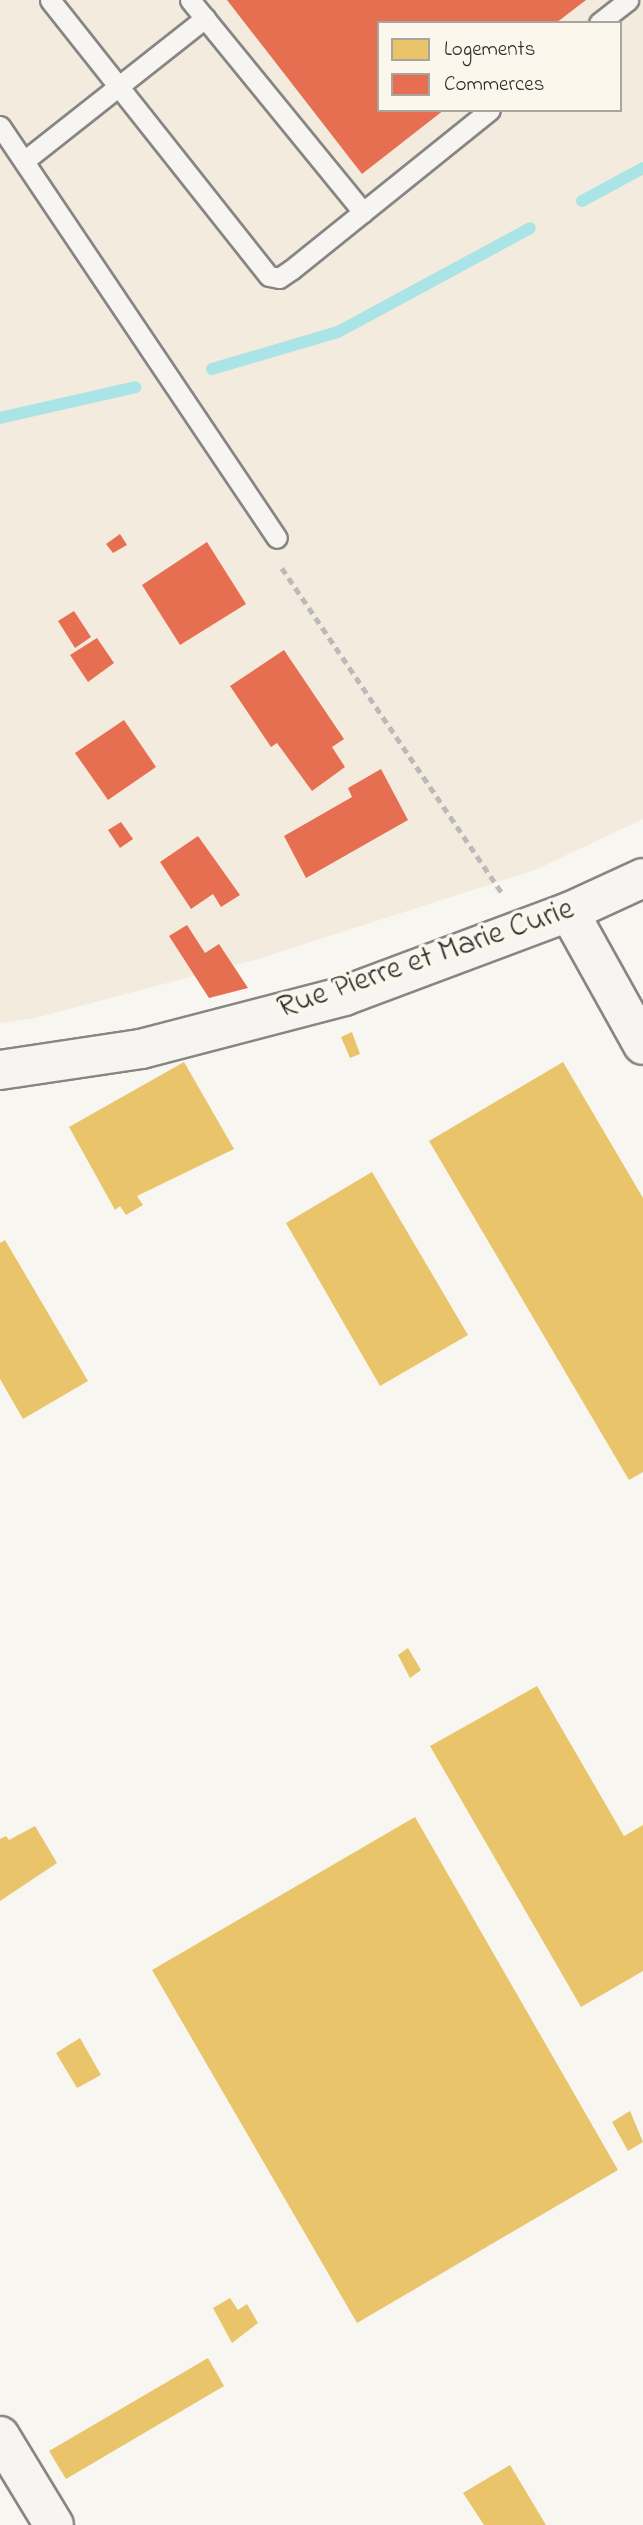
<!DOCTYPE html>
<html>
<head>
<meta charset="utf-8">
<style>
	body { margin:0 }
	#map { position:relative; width:643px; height:2525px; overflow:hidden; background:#f8f6f0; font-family:"Indie Flower",sans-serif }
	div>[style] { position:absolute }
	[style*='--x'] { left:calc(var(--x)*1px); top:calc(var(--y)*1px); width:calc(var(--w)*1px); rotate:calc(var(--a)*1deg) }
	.built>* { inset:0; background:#f3ecde }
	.homes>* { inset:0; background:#e9c46a }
	.shops>* { inset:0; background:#e76f51 }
	.stream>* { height:12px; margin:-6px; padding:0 6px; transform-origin:6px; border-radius:6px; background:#abe4e6 }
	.path>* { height:4.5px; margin-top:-2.25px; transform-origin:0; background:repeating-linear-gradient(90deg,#bcbab8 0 7px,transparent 0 12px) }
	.roads { filter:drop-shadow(2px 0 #878684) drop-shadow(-2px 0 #878684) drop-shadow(0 2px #878684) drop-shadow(0 -2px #878684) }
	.lane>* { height:19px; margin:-9.5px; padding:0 9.5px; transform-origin:9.5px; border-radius:9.5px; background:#f6f5f1 }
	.street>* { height:38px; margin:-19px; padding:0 19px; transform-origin:19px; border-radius:19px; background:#f6f5f1 }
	span { translate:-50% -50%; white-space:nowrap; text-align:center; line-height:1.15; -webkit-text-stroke:7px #fbf7ec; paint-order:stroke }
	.street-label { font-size:32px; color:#2b2b2b }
	.legend { position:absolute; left:377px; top:21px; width:245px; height:91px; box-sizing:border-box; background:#fbf7ec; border:2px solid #a8a59f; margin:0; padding:9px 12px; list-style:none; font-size:21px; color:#2b2b2b }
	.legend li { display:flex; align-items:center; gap:14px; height:35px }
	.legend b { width:35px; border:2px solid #a8a59f }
</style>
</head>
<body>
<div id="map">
	<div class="built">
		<div style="clip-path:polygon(evenodd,0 0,643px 0,643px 819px,535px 870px,258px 959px,35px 1018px,0 1023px,0 0,379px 23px,620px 23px,620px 110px,379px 110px,379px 23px)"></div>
	</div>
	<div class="homes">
		<div style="clip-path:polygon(352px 1032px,360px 1054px,350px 1058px,341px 1037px)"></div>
		<div style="clip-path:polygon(184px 1062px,234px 1149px,137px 1196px,143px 1205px,126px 1215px,120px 1206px,115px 1210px,69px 1127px)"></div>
		<div style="clip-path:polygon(563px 1062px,643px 1198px,643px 1472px,629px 1480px,429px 1141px)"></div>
		<div style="clip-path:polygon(372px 1172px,468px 1335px,380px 1386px,286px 1223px)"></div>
		<div style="clip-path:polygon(5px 1240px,88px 1381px,23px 1419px,0 1379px,0 1243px)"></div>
		<div style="clip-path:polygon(408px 1648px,421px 1670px,410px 1678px,398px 1655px)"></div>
		<div style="clip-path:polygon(537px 1686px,624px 1836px,643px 1825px,643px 1971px,581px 2007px,430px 1746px)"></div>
		<div style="clip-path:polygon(415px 1817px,618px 2170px,357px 2323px,152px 1970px)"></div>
		<div style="clip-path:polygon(35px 1826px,57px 1863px,0 1901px,0 1839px,6px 1836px,9px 1840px)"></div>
		<div style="clip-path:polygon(80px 2038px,101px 2075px,77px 2088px,56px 2053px)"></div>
		<div style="clip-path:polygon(630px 2111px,643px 2142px,628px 2151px,612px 2122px)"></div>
		<div style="clip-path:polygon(230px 2298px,238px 2310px,247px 2304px,258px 2323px,232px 2343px,213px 2308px)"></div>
		<div style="clip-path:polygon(208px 2358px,224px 2386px,66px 2479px,49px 2451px)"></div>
		<div style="clip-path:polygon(510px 2465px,546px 2525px,484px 2525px,463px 2493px)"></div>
	</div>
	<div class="shops">
		<div style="clip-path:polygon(227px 0,586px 0,556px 23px,379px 23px,379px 110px,444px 110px,362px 174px)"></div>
		<div style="clip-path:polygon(120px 534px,127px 545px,113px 553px,106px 544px)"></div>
		<div style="clip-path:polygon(207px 542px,246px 604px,180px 645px,142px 585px)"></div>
		<div style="clip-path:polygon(74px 611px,91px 637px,75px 648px,58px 621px)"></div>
		<div style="clip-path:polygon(97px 638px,114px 663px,88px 682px,70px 655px)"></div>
		<div style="clip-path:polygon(284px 650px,344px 739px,332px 747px,345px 767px,312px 791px,277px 743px,271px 747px,230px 686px)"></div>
		<div style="clip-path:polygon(124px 720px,156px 767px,108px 800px,75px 753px)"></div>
		<div style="clip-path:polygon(381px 769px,408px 820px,306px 878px,284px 836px,352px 797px,348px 788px)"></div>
		<div style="clip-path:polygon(121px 822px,133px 839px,120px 848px,108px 830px)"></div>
		<div style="clip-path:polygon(198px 836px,240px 895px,221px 907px,213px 894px,191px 909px,160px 862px)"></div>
		<div style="clip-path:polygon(187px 925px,205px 953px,219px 944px,248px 988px,209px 998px,169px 936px)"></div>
	</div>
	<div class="stream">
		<div style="--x:582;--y:201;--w:69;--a:-28.4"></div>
		<div style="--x:212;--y:369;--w:131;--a:-16.4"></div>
		<div style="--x:338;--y:332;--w:218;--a:-28.4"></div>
		<div style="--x:0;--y:418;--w:139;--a:-12.8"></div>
	</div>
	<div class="path">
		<div style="--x:282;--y:568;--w:394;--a:55.9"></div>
	</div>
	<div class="roads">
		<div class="lane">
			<div style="--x:50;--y:0;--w:352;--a:51.6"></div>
			<div style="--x:269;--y:276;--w:10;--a:11"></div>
			<div style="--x:279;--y:278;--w:14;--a:-34"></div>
			<div style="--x:291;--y:270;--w:255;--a:-38.8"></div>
			<div style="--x:190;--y:0;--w:274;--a:50.8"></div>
			<div style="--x:599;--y:23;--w:37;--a:-38"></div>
			<div style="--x:0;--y:126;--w:496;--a:56.1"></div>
			<div style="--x:24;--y:161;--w:231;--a:-38.3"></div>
		</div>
		<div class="street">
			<div style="--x:569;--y:912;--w:152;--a:60.9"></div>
			<div style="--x:0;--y:1070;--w:143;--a:-8.5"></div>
			<div style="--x:141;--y:1049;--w:210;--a:-14.6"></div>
			<div style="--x:344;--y:996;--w:240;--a:-20.5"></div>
			<div style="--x:569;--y:912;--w:81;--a:-24.7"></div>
			<div style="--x:0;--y:2436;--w:104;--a:58.8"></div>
		</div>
	</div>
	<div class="street-label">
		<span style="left:426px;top:960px;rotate:-19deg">Rue Pierre et Marie Curie</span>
	</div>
	<ul class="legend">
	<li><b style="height:19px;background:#e9c46a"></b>Logements</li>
	<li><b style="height:19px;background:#e76f51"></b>Commerces</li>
	</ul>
</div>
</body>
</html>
